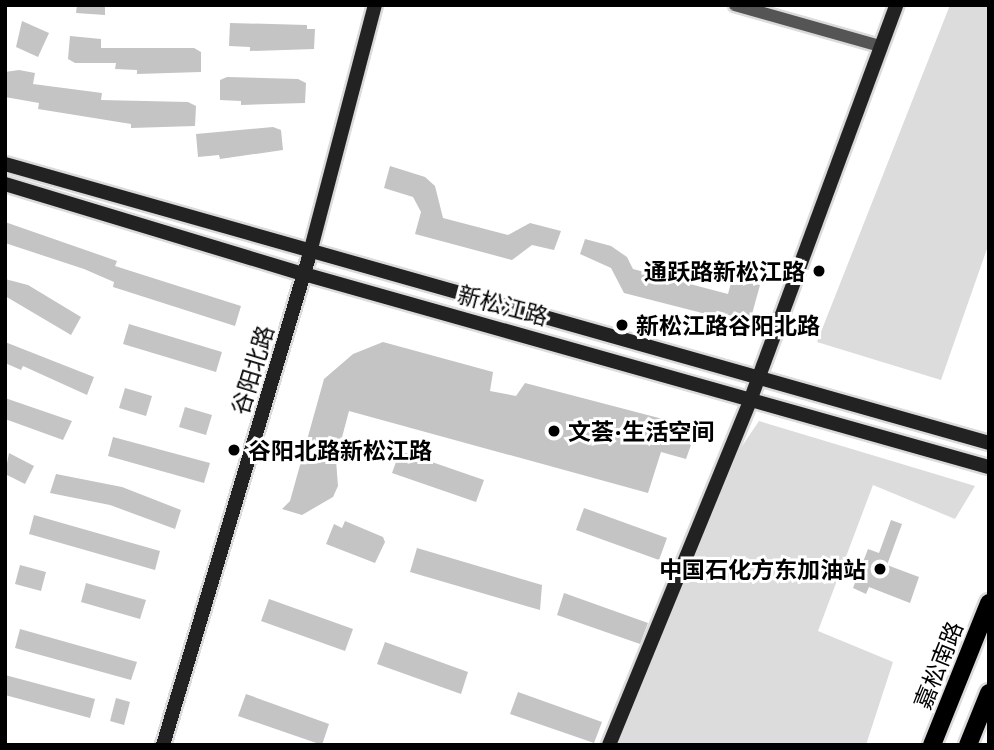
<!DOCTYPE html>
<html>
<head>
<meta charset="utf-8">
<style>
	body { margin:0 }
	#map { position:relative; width:994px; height:750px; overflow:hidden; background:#fff; font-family:"IBM Plex Sans","Noto Sans SC",sans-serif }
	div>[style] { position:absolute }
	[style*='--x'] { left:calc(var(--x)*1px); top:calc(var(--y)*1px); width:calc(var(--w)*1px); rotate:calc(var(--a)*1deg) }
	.green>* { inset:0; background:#dcdcdc }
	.building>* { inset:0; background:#c4c4c4 }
	.roads { filter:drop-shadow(2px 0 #dbdbdb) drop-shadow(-2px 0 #dbdbdb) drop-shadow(0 2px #dbdbdb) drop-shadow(0 -2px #dbdbdb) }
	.street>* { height:12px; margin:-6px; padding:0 6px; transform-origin:6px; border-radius:6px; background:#555 }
	.secondary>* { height:14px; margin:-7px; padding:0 7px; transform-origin:7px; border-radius:7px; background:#222 }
	.primary>* { height:18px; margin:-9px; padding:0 9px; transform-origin:9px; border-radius:9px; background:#000 }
	.dots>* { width:19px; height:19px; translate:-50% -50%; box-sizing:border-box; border:4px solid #fff; border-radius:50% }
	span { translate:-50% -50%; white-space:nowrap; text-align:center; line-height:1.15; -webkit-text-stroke:6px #fff; paint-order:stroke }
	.poi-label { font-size:23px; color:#000; font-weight:700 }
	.right { translate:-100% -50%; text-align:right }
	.left { translate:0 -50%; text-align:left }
	.street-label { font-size:23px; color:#000 }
	.frame { position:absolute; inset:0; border:7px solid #000; pointer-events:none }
</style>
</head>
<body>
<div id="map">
	<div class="green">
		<div style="clip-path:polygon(950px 5px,989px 5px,989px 243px,941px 380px,817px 342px)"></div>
		<div style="clip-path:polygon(759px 421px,975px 486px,955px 519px,873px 485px,818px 631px,893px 662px,866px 745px,618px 745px,736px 455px)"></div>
	</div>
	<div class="building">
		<div style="clip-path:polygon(77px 5px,105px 5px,105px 15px,76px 13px)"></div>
		<div style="clip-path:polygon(22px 21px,49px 33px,38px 57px,16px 47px)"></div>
		<div style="clip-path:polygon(230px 23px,307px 25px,307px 29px,315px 29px,314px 49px,250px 51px,250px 47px,229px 46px)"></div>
		<div style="clip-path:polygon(70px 36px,101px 39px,101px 48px,194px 48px,201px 52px,201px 72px,137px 74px,137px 70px,115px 69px,116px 63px,75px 63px,68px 59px)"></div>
		<div style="clip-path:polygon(19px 70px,35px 73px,33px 84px,102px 93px,101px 100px,188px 102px,196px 106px,195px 126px,131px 128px,131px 124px,38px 109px,39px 103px,5px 97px,5px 72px)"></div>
		<div style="clip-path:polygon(227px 77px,298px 79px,306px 83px,305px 103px,241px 105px,241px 101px,220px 100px,220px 80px)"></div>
		<div style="clip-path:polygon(273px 127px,281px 130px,283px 150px,220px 159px,219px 155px,198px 157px,196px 134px)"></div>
		<div style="clip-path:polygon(390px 166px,425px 177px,435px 186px,443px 218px,508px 235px,530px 223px,561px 231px,554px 250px,532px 245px,512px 260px,415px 234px,421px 212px,413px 197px,384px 188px)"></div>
		<div style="clip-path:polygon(5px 222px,117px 261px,115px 266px,241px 306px,235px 326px,113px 287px,114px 282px,84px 269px,5px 243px)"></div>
		<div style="clip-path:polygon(585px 239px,611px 246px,627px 257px,633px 269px,728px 294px,732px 279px,760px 285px,749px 325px,624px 293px,611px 268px,580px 254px)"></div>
		<div style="clip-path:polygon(5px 279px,28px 285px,81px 317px,71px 335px,5px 296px)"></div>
		<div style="clip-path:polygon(129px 324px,222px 352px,216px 372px,123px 344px)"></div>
		<div style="clip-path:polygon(5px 342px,94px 377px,87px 395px,23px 366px,21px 370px,5px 363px)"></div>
		<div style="clip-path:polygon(383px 342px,493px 372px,490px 391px,516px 396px,525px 383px,682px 424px,692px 442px,686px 459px,661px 452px,648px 493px,349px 411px,336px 460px,338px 486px,333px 497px,302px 515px,282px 509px,290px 501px,324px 379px,353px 354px)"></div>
		<div style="clip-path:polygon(125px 388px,152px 396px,146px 416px,119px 408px)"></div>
		<div style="clip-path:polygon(5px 398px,72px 421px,63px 440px,5px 419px)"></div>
		<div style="clip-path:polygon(185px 407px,212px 415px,206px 435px,179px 427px)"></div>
		<div style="clip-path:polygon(113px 437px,210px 463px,204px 483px,108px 456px)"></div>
		<div style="clip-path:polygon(400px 451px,484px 480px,476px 502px,392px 473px)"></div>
		<div style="clip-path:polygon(9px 453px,34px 466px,25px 484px,5px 474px)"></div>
		<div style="clip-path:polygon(56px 474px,122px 487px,181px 510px,175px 529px,110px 505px,50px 493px)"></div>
		<div style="clip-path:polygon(584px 508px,667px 538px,659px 560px,576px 530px)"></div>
		<div style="clip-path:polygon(34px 515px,160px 551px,155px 570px,29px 534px)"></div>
		<div style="clip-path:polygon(891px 520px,902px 524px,887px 565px,919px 577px,910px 603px,869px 587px,866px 594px,853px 588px,868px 549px,879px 553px)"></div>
		<div style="clip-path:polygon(345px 521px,383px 537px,385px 542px,375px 563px,326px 544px,334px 524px,342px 528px)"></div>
		<div style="clip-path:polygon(417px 548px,542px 585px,540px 610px,410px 572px)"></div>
		<div style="clip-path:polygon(20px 565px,46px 572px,41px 591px,15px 584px)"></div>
		<div style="clip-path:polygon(86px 583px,146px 600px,140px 619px,81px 602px)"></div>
		<div style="clip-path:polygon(564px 593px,648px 623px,640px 644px,557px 615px)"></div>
		<div style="clip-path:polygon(269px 599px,353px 629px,345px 651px,261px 621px)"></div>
		<div style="clip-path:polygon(20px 629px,137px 662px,131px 680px,15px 648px)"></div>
		<div style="clip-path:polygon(385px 642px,468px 672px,461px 694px,377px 664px)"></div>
		<div style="clip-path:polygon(5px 675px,95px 699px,90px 718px,5px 695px)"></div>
		<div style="clip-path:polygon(518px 692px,602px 722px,594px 743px,510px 714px)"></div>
		<div style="clip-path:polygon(246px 694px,329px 724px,322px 745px,238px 716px)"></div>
		<div style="clip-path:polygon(116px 698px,130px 702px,124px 725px,110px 721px)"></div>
	</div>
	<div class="roads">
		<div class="street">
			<div style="--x:735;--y:5;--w:151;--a:15.8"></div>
		</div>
		<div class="secondary">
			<div style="--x:5;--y:164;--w:1023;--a:15.83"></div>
			<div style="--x:5;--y:184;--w:312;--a:16.8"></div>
			<div style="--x:304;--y:274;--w:712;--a:15.74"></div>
			<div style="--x:163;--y:745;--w:506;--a:-73.35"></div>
			<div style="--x:308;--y:260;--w:264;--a:-75.3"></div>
			<div style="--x:609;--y:745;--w:375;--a:-67.7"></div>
			<div style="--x:751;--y:398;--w:419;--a:-69.7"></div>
		</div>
		<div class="primary">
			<div style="--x:932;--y:745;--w:153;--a:-68.1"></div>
			<div style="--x:968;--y:745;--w:56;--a:-68"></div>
		</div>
	</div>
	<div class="dots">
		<div style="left:819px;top:271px;background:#000"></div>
		<div style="left:622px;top:325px;background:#000"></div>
		<div style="left:554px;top:431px;background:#000"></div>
		<div style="left:234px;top:450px;background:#000"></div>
		<div style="left:880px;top:569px;background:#000"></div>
	</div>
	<div class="poi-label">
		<span class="right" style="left:805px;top:271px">通跃路新松江路</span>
		<span class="left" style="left:636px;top:325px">新松江路谷阳北路</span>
		<span class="left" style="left:568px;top:431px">文荟·生活空间</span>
		<span class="left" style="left:248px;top:450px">谷阳北路新松江路</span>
		<span class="right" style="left:866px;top:569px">中国石化方东加油站</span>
	</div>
	<div class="street-label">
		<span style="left:503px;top:305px;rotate:15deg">新松江路</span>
		<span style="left:252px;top:370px;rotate:-73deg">谷阳北路</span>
		<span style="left:938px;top:665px;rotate:-68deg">嘉松南路</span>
	</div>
	<div class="frame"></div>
</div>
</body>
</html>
